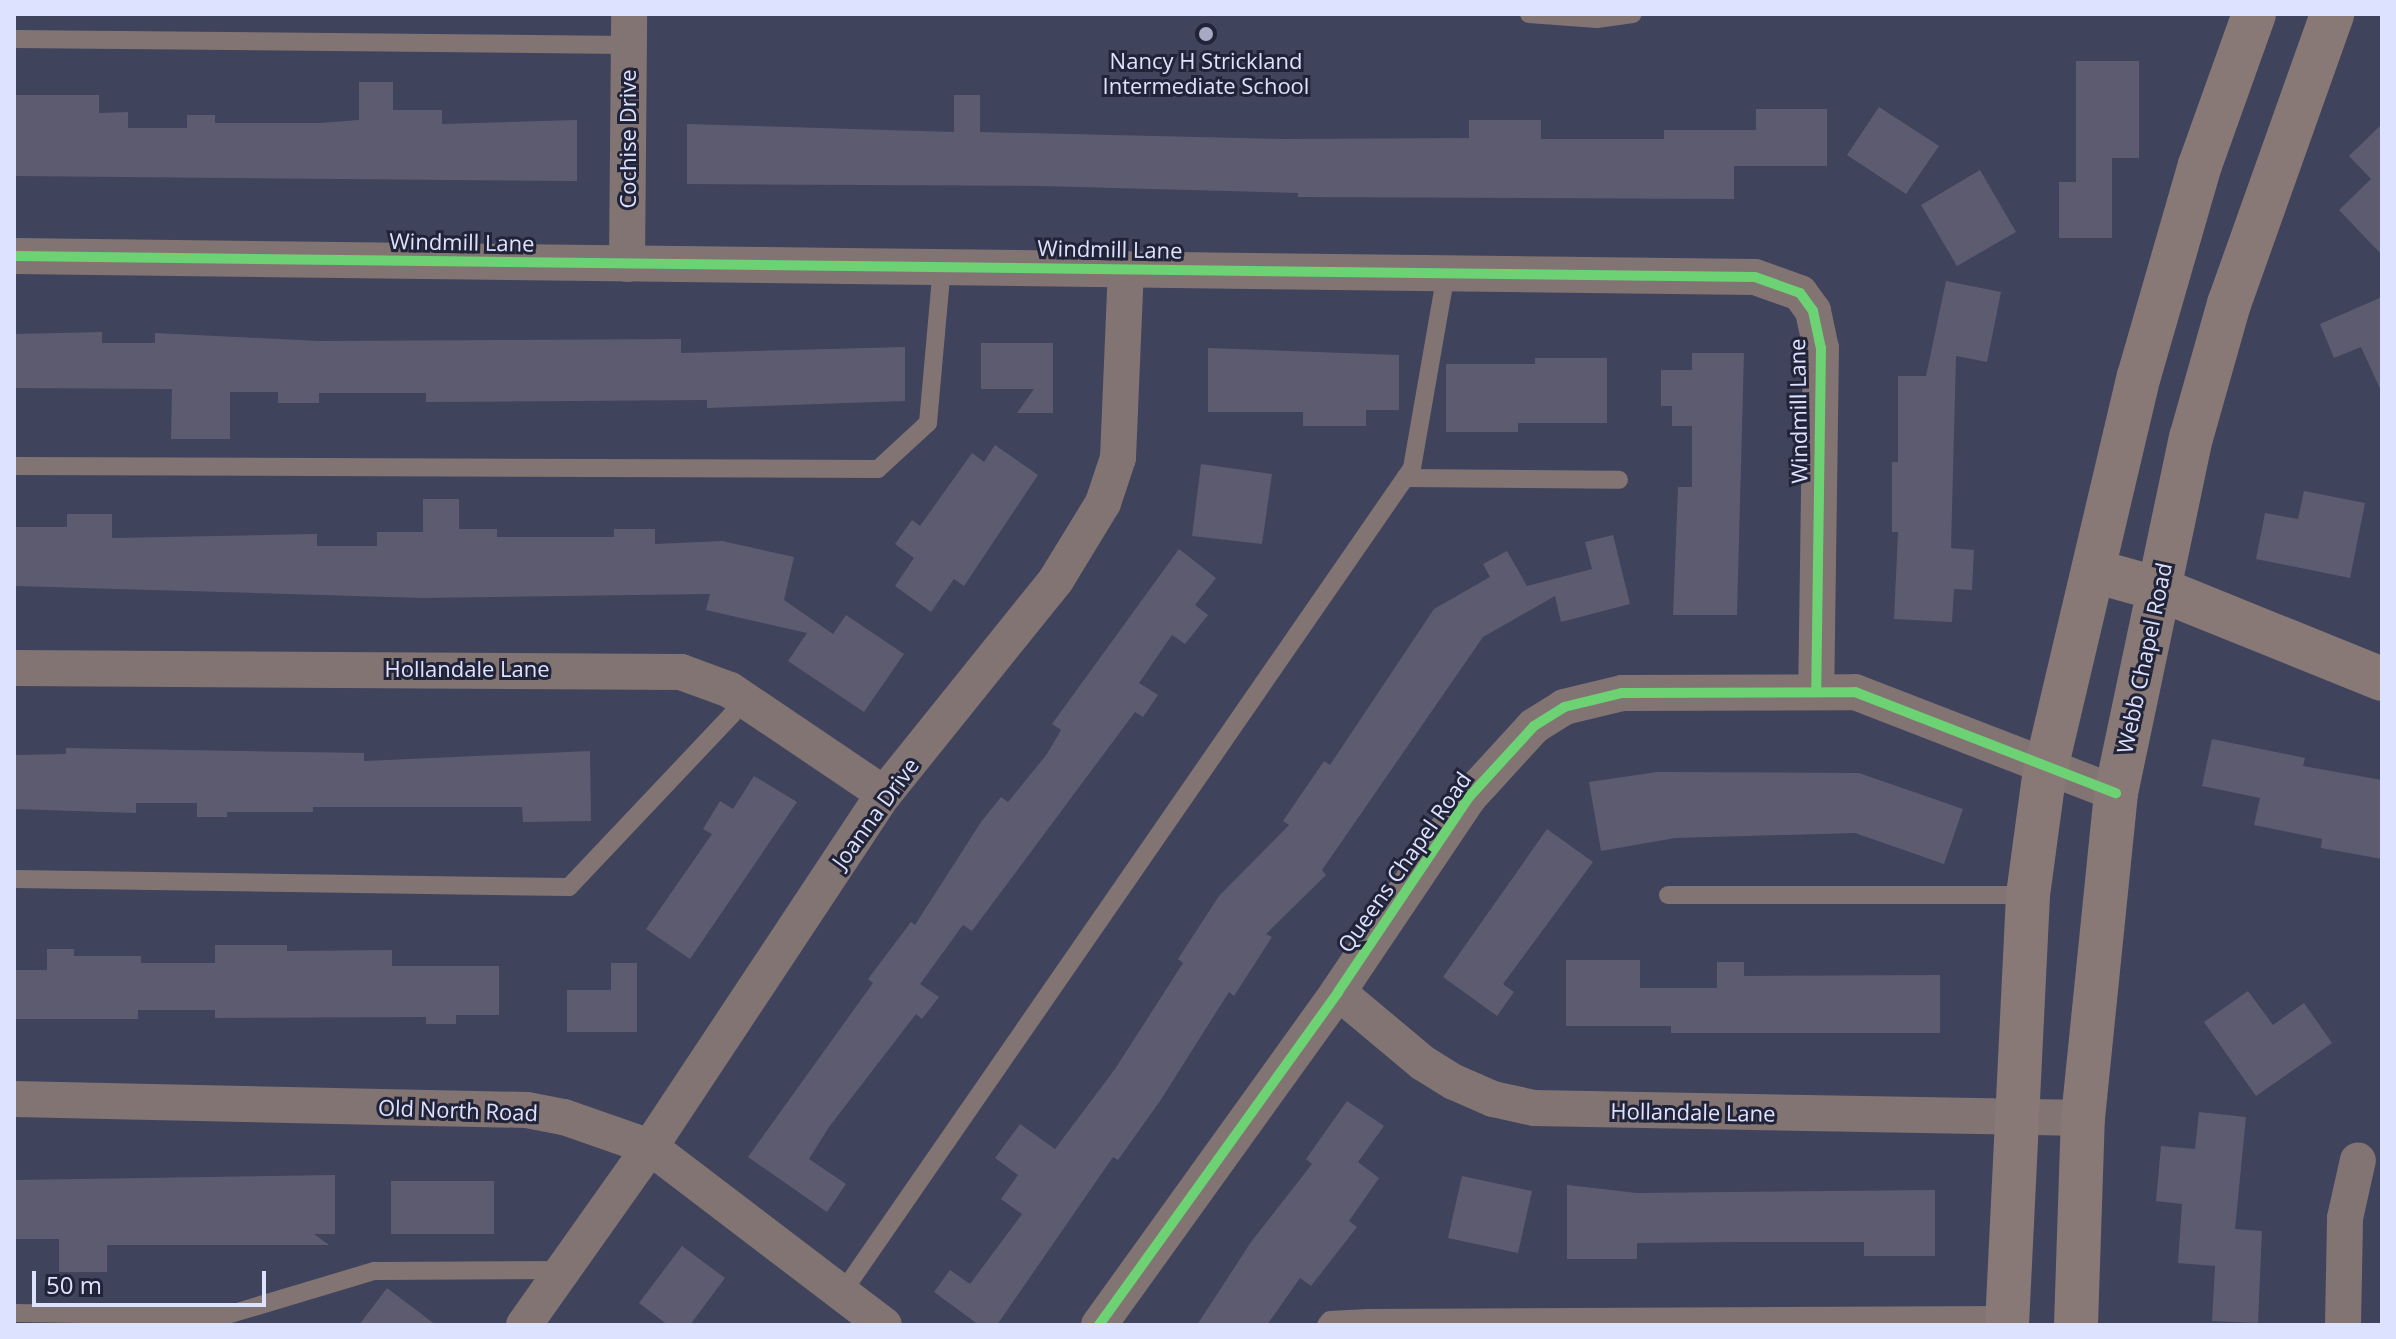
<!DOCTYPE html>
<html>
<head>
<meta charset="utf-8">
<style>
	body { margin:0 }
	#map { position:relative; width:2396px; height:1339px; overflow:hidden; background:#40435c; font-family:"Open Sans",sans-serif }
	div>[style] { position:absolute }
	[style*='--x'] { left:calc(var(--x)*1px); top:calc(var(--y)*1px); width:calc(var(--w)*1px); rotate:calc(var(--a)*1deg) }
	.building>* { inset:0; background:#5d5b70 }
	.lane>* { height:18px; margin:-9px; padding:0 9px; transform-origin:9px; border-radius:9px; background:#817473 }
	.street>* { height:36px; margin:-18px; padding:0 18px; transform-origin:18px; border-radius:18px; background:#817473 }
	.secondary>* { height:44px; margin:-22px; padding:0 22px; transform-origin:22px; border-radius:22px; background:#887876 }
	.cycleway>* { height:10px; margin:-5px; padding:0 5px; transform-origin:5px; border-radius:5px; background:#6cd273 }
	.dots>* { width:22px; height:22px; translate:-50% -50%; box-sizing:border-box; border:4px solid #212338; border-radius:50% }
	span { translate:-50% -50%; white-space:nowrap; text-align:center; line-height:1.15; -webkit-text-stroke:6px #212338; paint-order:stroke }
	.poi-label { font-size:22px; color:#dde2fe }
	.street-label { font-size:22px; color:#dde2fe }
	.frame { position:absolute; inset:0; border:16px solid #dde2fe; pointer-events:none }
	.scale { position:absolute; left:32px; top:1271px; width:234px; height:36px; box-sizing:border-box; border:4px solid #dde2fe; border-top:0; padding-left:10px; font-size:24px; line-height:28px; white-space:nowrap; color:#dde2fe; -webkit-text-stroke:6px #212338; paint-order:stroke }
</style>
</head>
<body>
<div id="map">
	<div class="building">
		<div style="clip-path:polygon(2076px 61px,2139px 61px,2139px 158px,2112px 158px,2112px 238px,2059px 238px,2059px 182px,2076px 182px)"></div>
		<div style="clip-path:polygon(359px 82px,393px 82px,393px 110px,442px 110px,442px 124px,577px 120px,577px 181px,14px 176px,14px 95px,99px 95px,99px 113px,128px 112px,128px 128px,187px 128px,187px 115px,215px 115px,215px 123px,320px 123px,359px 120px)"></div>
		<div style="clip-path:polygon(954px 95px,980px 95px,980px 132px,1283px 139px,1469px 138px,1469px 120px,1541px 120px,1541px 139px,1664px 139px,1664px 130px,1756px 130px,1756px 109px,1827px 109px,1827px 166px,1734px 166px,1734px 199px,1298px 197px,1298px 193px,1041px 186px,687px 184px,687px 124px,954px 132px)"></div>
		<div style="clip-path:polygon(1879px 107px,1939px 146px,1906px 194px,1847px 155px)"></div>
		<div style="clip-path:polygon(2382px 124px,2382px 255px,2339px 210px,2371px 179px,2349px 156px)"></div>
		<div style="clip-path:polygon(1980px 170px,2016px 232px,1957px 266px,1921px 205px)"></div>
		<div style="clip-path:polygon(1946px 281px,2001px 292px,1987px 362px,1956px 356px,1951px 548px,1974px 550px,1972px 590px,1954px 589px,1952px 622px,1894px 619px,1898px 532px,1892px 532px,1892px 462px,1898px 462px,1898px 376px,1926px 376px)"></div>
		<div style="clip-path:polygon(2382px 297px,2382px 393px,2361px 347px,2334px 358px,2320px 324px)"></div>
		<div style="clip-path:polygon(102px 332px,102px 343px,155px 343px,155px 333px,319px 341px,681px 339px,681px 353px,905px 347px,905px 401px,707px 408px,707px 400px,426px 402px,426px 393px,319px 393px,319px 403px,278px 403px,278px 392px,230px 392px,230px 439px,171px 439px,172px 389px,14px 388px,14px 334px)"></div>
		<div style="clip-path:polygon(981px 343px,1053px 343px,1053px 413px,1017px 413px,1034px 389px,981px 389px)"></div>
		<div style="clip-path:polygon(1208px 348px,1399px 355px,1399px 410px,1366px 410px,1366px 426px,1303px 426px,1303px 412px,1208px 412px)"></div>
		<div style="clip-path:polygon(1692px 353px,1744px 353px,1737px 615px,1673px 615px,1678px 487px,1692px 487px,1692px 426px,1672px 426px,1672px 406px,1661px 406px,1661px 370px,1692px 370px)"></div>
		<div style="clip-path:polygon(1535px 358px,1607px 358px,1607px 423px,1518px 423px,1518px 432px,1446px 432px,1446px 364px,1535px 364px)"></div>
		<div style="clip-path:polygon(995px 445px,1038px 475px,964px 586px,954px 579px,931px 612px,895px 586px,914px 558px,895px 544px,912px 520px,920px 526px,972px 453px,984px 462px)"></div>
		<div style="clip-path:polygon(1201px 464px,1272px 474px,1262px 544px,1192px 536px)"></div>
		<div style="clip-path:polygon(2304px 491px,2365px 503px,2350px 578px,2256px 559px,2265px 513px,2298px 519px)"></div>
		<div style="clip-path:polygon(423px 499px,459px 499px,459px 529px,497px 529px,497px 537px,614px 537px,614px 529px,655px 529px,655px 544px,722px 541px,794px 557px,784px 600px,833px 634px,846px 615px,904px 654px,864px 712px,788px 661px,807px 633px,706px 610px,710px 594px,423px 598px,14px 586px,14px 527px,67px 527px,67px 514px,112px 514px,112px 538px,317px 534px,317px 546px,377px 546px,377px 532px,423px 532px)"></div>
		<div style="clip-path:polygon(1613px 535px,1630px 604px,1561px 622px,1555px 596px,1483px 637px,1322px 870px,1326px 875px,1266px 934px,1272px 937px,1234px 996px,1229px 992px,1160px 1101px,1118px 1160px,1113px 1157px,997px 1325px,979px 1325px,934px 1292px,950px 1270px,970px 1284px,1022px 1214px,1001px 1199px,1018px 1175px,995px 1158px,1020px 1124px,1055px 1149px,1115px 1069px,1183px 963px,1178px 959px,1219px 896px,1289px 825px,1283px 821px,1324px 761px,1330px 765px,1434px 609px,1490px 577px,1483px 564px,1507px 551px,1527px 586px,1592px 569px,1585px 542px)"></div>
		<div style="clip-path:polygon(1179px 549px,1216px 578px,1195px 605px,1208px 615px,1185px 644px,1172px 635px,1139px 683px,1158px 695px,1143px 717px,1135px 712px,972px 931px,963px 925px,920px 984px,939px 997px,922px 1019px,916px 1014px,829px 1127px,809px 1159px,846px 1184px,827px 1212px,748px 1157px,873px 983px,868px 979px,911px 922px,915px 925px,981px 822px,1001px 797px,1008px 802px,1047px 754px,1061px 730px,1052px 724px)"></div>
		<div style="clip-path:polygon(2212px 739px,2305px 758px,2303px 766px,2382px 780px,2382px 859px,2321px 848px,2322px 839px,2254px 825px,2260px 798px,2202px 786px)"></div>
		<div style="clip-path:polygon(66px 748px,364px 753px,364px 761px,590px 751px,591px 821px,523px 822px,522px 807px,313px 807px,313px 812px,227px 812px,227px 817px,197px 817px,197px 803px,136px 803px,136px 813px,14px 809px,14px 755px,66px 754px)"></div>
		<div style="clip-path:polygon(1657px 772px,1859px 773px,1963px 809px,1944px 864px,1855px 833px,1675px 838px,1601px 851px,1589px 782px)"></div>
		<div style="clip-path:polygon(754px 776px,797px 802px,690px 959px,646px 929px,712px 834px,703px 829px,720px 801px,733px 809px)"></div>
		<div style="clip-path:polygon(1547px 829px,1593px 862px,1503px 984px,1514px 992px,1497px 1016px,1443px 977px)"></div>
		<div style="clip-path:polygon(215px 945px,287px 945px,287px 951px,392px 950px,392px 966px,499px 966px,499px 1015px,456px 1015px,456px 1024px,426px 1024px,426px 1017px,215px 1018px,215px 1010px,138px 1010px,138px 1019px,14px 1019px,14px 970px,47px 970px,47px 949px,74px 949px,74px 956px,141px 956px,141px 963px,215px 963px)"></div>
		<div style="clip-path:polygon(1566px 960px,1640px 960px,1640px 988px,1717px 988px,1717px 962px,1744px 962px,1744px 976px,1940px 975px,1940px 1033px,1671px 1033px,1671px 1026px,1566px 1026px)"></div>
		<div style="clip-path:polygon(611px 963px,637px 963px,637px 1032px,567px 1032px,567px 990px,611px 990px)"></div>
		<div style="clip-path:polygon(2248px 991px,2273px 1025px,2304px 1003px,2332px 1043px,2256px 1096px,2204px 1022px)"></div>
		<div style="clip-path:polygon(1347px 1101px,1384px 1126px,1358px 1162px,1379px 1178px,1349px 1221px,1357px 1227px,1311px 1286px,1300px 1278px,1267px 1325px,1197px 1325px,1251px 1242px,1312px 1164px,1306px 1159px)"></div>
		<div style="clip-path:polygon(2199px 1112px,2246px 1117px,2235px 1229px,2262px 1231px,2258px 1323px,2212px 1321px,2215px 1266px,2178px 1263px,2182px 1204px,2156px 1201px,2161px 1146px,2195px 1149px)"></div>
		<div style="clip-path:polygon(335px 1175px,335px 1234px,314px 1234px,329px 1245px,107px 1245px,107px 1272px,59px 1272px,59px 1239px,14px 1239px,14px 1180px)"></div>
		<div style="clip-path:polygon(1462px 1176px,1532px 1191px,1518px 1253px,1448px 1238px)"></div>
		<div style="clip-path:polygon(391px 1181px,494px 1181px,494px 1234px,391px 1234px)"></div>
		<div style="clip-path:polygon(1567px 1185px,1637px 1193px,1935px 1190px,1935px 1256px,1864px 1256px,1864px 1242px,1737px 1242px,1637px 1243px,1637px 1259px,1567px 1259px)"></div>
		<div style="clip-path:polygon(682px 1246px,725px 1278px,690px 1325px,668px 1325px,639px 1303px)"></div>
		<div style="clip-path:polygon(387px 1288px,436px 1325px,359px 1325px)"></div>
	</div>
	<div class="lane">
		<div style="--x:1529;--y:14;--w:68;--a:4.2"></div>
		<div style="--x:1597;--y:19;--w:36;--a:-8"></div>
		<div style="--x:14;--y:39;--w:614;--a:0.56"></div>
		<div style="--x:14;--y:466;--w:864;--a:0.2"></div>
		<div style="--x:878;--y:469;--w:68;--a:-42.6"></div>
		<div style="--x:928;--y:423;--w:157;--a:-84.9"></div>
		<div style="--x:1405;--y:478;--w:214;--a:0.5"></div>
		<div style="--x:14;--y:879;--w:555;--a:0.83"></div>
		<div style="--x:569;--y:887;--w:257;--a:-46.6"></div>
		<div style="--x:1668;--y:895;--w:360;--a:0"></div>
		<div style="--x:842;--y:1293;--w:1003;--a:-55.36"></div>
		<div style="--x:1412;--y:468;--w:198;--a:-80.1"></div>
		<div style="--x:14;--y:1313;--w:210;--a:0.8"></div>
		<div style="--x:224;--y:1316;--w:157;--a:-16.7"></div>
		<div style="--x:374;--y:1271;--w:190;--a:-0.3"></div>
		<div style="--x:1326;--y:1325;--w:6;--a:-51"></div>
		<div style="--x:1330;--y:1320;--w:38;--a:-3"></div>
		<div style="--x:1368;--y:1318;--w:639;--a:-0.27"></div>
	</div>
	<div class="street">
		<div style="--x:14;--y:256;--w:1741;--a:0.69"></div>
		<div style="--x:1755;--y:277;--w:48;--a:19.6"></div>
		<div style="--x:1800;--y:293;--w:22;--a:54"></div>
		<div style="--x:1813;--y:311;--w:38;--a:78"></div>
		<div style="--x:1821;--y:348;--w:343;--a:90.8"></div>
		<div style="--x:627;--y:264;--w:250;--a:-89.5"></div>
		<div style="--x:14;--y:668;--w:667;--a:0.34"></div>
		<div style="--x:681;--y:672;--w:52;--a:20.2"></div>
		<div style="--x:730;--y:690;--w:186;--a:34"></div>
		<div style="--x:1338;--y:992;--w:111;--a:39.9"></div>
		<div style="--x:1423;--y:1063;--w:36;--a:32"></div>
		<div style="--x:1454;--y:1082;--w:43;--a:23.6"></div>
		<div style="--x:1493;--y:1099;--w:42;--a:12.4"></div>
		<div style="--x:1534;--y:1108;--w:549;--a:1.04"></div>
		<div style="--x:14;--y:1099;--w:513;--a:1.23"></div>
		<div style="--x:527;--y:1110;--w:38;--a:11"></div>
		<div style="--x:564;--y:1117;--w:91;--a:19.2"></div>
		<div style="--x:650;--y:1147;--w:294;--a:37.3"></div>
		<div style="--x:524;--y:1325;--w:218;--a:-54.7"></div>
		<div style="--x:650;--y:1147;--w:424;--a:-56.5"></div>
		<div style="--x:884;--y:794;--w:275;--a:-51.2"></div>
		<div style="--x:1056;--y:580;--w:90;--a:-58.6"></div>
		<div style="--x:1103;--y:503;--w:47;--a:-71.6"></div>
		<div style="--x:1118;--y:458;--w:189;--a:-87.6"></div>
		<div style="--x:1099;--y:1325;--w:410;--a:-54.3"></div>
		<div style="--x:1338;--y:992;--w:235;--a:-56.1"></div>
		<div style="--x:1469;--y:797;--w:96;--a:-47.5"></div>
		<div style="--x:1534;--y:726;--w:36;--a:-32"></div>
		<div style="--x:1564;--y:707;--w:60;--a:-13.6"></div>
		<div style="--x:1622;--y:693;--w:233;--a:-0.2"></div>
		<div style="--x:1855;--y:692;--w:280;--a:21.2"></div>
		<div style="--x:2343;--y:1325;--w:107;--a:-88.9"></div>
		<div style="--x:2345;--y:1218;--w:59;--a:-77.4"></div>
	</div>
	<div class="secondary">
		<div style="--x:2094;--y:571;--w:67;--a:15.5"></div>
		<div style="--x:2159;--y:589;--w:240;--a:22"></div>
		<div style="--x:2007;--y:1325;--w:431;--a:-87.2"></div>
		<div style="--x:2028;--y:895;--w:119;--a:-82.3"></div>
		<div style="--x:2044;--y:777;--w:412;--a:-76.7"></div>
		<div style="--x:2139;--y:376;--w:220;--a:-73.9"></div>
		<div style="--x:2200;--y:165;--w:160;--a:-70.3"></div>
		<div style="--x:2076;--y:1325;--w:207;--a:-88.1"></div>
		<div style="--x:2083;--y:1118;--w:327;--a:-84.2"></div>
		<div style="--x:2116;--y:793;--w:363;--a:-78.1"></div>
		<div style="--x:2191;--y:438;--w:139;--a:-74.2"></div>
		<div style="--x:2229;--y:304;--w:308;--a:-70.4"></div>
	</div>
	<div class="cycleway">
		<div style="--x:14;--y:256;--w:1741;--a:0.69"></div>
		<div style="--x:1755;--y:277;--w:48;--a:19.6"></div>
		<div style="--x:1800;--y:293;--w:22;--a:54"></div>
		<div style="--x:1813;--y:311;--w:38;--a:78"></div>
		<div style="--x:1821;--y:348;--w:343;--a:90.8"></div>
		<div style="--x:1099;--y:1325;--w:410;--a:-54.3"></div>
		<div style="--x:1338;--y:992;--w:235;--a:-56.1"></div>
		<div style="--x:1469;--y:797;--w:96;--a:-47.5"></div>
		<div style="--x:1534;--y:726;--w:36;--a:-32"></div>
		<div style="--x:1564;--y:707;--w:60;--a:-13.6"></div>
		<div style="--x:1622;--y:693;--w:233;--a:-0.2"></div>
		<div style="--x:1855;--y:692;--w:280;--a:21.2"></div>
	</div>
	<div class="dots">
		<div style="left:1206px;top:34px;background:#a6aac5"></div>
	</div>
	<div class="poi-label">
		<span style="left:1206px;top:73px">Nancy H Strickland<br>Intermediate School</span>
	</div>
	<div class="street-label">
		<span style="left:628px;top:139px;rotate:-90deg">Cochise Drive</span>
		<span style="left:462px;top:242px;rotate:1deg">Windmill Lane</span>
		<span style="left:1110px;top:249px;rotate:1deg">Windmill Lane</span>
		<span style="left:1798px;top:411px;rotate:-91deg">Windmill Lane</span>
		<span style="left:2144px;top:658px;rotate:-78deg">Webb Chapel Road</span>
		<span style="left:467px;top:669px">Hollandale Lane</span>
		<span style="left:875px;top:813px;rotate:-54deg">Joanna Drive</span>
		<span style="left:1404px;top:862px;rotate:-55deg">Queens Chapel Road</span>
		<span style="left:458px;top:1110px;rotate:2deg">Old North Road</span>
		<span style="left:1693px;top:1112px;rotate:1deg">Hollandale Lane</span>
	</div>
	<div class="frame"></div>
	<div class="scale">50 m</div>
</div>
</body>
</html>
